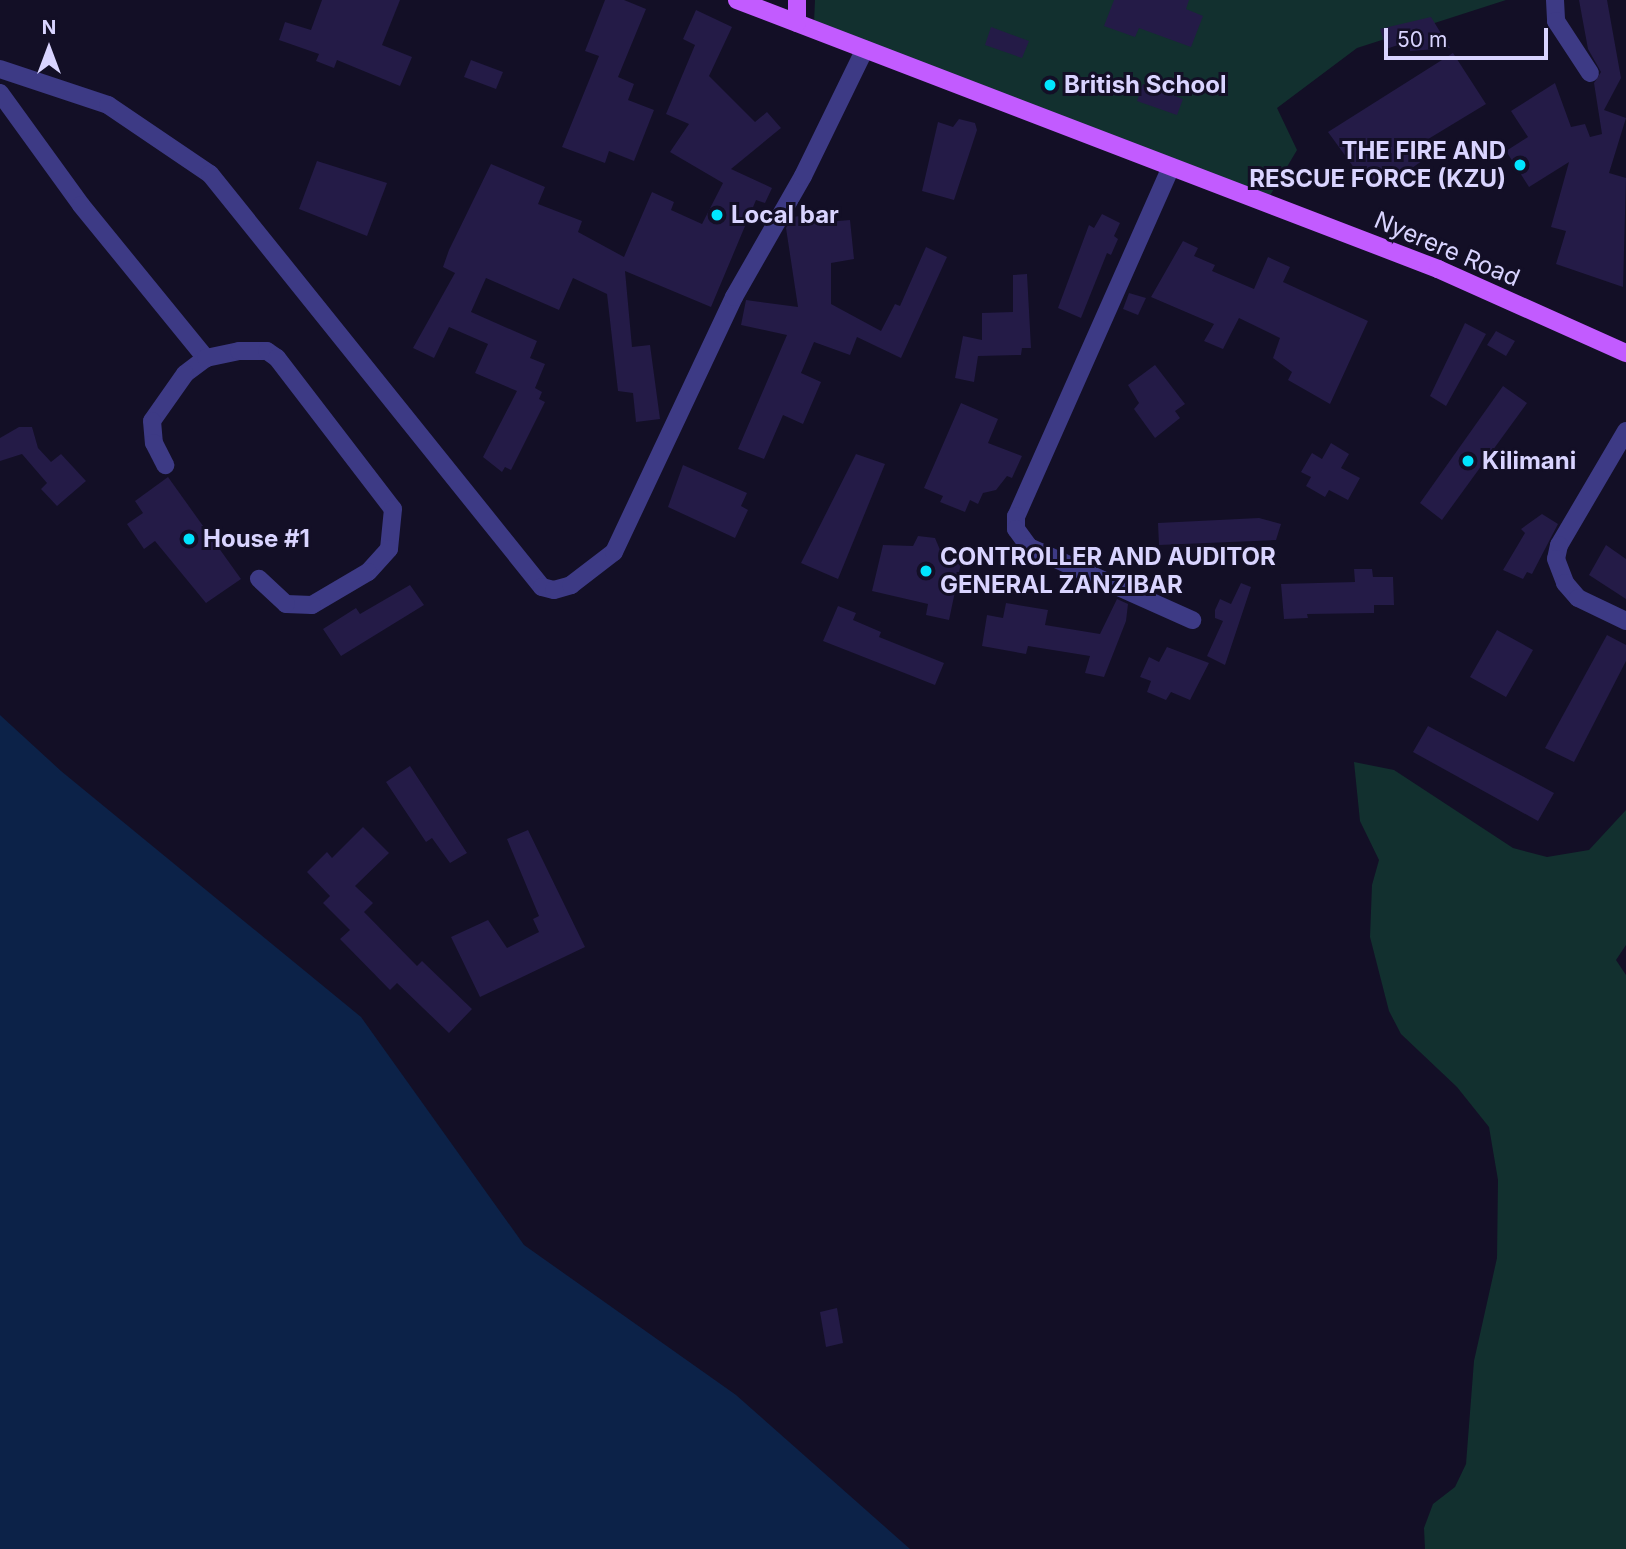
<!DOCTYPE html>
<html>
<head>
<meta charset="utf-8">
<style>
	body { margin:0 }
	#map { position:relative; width:1626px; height:1549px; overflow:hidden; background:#130f26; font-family:Inter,sans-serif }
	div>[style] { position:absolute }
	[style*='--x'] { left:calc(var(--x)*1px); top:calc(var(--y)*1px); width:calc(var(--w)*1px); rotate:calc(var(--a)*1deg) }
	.green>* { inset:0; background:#12302f }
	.water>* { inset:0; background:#0c2248 }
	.building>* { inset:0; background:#241b47 }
	.minor>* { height:18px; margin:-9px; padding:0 9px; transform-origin:9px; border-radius:9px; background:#3d3a85 }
	.primary>* { height:18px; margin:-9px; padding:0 9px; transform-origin:9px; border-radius:9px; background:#c25bff }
	.dots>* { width:19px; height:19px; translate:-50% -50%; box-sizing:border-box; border:4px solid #130f26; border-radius:50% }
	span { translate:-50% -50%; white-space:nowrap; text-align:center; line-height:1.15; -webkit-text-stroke:6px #130f26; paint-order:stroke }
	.poi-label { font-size:24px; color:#d9d4ff; font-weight:700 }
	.left { translate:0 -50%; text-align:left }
	.right { translate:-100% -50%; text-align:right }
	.street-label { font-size:24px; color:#d9d4ff }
	.north { position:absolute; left:14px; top:14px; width:70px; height:70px; -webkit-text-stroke:5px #130f26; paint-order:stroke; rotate:0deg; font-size:19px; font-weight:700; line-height:28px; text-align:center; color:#d9d4ff }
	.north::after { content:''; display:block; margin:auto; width:24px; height:32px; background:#d9d4ff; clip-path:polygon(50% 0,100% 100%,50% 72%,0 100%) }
	.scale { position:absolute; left:1384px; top:28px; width:164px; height:32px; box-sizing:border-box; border:4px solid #d9d4ff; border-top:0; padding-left:9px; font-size:21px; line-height:24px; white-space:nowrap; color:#d9d4ff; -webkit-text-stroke:5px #130f26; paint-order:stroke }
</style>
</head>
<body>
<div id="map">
	<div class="green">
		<div style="clip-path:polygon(815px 0,1506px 0,1357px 48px,1277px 108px,1297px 150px,1268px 199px,814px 23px)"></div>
		<div style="clip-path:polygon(1354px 762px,1394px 770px,1513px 848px,1547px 857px,1589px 850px,1626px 810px,1626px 945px,1616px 960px,1626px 975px,1626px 1549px,1425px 1549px,1424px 1528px,1433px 1504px,1455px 1487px,1466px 1464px,1474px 1361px,1497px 1258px,1498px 1180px,1489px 1127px,1457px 1087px,1401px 1034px,1389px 1011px,1370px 937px,1372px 885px,1379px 860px,1360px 821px)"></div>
	</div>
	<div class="water">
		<div style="clip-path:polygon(0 715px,61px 771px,361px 1017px,524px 1245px,736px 1395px,910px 1549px,0 1549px)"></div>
	</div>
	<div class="building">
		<div style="clip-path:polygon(322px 0,400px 0,382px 45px,412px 57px,400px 86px,337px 60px,334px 68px,316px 61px,319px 54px,279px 40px,285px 22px,311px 30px)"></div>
		<div style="clip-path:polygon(605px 0,624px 0,646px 9px,618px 77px,634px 84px,628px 100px,654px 110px,634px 161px,609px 151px,605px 163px,562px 147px,599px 56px,585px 51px)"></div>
		<div style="clip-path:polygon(1114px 0,1189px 0,1186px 9px,1203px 16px,1191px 47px,1139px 28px,1135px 37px,1104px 26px)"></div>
		<div style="clip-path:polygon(1579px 0,1607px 0,1621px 78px,1604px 110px,1626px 118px,1609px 173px,1626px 178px,1623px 287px,1556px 264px,1566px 231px,1551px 227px,1569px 162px,1529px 187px,1506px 151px,1528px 137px,1511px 111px,1555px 83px,1571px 127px,1585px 124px,1590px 137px,1602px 134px,1594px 83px,1601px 72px,1588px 49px)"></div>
		<div style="clip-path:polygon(696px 10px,732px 27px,709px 76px,755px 122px,767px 112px,781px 128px,731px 169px,772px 188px,765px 203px,756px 200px,711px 307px,625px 271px,632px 347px,650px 345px,660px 419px,636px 422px,633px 393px,618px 391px,607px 294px,573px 278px,559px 310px,486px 278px,471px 312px,537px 341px,530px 358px,545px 364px,535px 388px,542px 392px,539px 399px,545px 402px,511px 470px,505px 467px,502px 472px,483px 457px,517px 391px,475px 373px,488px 344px,449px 327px,434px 358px,413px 348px,455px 273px,443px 267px,449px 250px,491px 164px,545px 187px,538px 204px,582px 221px,578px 232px,624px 257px,652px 192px,674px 202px,671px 210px,702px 224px,723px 183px,670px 152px,689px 124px,666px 114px,695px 45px,683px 39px)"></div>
		<div style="clip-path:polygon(1431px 17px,1450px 48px,1410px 51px,1410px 41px,1386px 49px,1380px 29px)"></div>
		<div style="clip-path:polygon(991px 27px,1029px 41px,1022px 58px,985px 45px)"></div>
		<div style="clip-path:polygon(1453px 53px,1486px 104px,1420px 144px,1429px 156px,1402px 175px,1396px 167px,1368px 187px,1328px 132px)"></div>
		<div style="clip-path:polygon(471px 60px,503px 72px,496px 89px,464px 77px)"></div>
		<div style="clip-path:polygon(1143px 84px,1183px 99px,1177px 115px,1137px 101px)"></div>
		<div style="clip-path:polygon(959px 119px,975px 123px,977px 130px,954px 200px,922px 191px,938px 122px,953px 127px)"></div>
		<div style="clip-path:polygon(317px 161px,387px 183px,367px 236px,299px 209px)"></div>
		<div style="clip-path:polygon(825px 212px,827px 222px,850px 220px,854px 259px,831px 263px,831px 304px,881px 331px,895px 304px,900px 306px,926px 247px,947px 257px,901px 358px,857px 337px,850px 355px,814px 342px,801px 373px,821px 382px,803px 424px,783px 415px,764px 459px,738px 449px,787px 335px,741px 325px,746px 300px,798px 307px,786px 228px,793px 217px)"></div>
		<div style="clip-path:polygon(1102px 214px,1120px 223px,1114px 236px,1118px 239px,1111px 255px,1107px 253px,1081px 318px,1058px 308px,1089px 225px,1094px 228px)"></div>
		<div style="clip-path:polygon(1183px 241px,1198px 248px,1194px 256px,1215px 265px,1212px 271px,1254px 289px,1268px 257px,1290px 267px,1283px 282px,1368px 321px,1330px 404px,1288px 380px,1292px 372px,1273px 358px,1280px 338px,1239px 318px,1223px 349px,1204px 341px,1214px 324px,1151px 297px)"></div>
		<div style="clip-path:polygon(1027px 274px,1031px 348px,1022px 348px,1021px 355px,978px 356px,974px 382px,955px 378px,963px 336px,982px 340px,982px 313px,1013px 312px,1013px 275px)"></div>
		<div style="clip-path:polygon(1129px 293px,1146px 298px,1138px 315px,1123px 309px)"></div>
		<div style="clip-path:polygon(1465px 323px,1486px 334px,1446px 406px,1430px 396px)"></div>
		<div style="clip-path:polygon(1496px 331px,1515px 341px,1506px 356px,1487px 345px)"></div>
		<div style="clip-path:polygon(1155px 365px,1185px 404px,1175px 411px,1180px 418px,1155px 438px,1134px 409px,1139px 403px,1128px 385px)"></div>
		<div style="clip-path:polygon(1503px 386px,1527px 403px,1442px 520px,1420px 503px)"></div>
		<div style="clip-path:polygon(961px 403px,998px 419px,988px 443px,1022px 456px,1012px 478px,1007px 476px,996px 490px,983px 493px,978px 504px,970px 500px,965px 512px,940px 502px,943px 496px,924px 488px)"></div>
		<div style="clip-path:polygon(19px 427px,32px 427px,38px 448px,51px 462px,61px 454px,86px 481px,57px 506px,41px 489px,47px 483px,22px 454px,0 461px,0 438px)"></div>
		<div style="clip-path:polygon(1331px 443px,1349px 454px,1341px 468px,1360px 478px,1348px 500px,1329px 490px,1325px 497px,1306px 486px,1311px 477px,1301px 472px,1312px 453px,1322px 459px)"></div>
		<div style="clip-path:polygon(856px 454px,885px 464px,838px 579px,801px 563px)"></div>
		<div style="clip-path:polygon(683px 465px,747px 493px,741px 506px,748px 510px,735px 538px,668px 507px)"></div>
		<div style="clip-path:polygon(168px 477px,241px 579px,206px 603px,155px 541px,144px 549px,127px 524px,143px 513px,135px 501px)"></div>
		<div style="clip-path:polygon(1542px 514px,1558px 524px,1532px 574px,1527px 572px,1523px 579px,1503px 570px,1525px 533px,1521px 529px)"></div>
		<div style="clip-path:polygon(1259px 518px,1281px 524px,1276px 540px,1159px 545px,1158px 523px)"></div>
		<div style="clip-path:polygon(918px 536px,935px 538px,943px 557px,961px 563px,949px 620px,926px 615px,928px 604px,872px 591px,883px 545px,913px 546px)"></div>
		<div style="clip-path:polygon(1606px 545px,1626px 559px,1626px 599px,1589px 575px)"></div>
		<div style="clip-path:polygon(1354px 569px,1372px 569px,1373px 577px,1393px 577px,1394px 605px,1374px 605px,1374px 613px,1307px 614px,1308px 618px,1284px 619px,1281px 584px,1355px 582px)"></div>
		<div style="clip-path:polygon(1241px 583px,1251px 587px,1225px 665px,1207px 656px,1223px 621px,1215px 618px,1215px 610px,1220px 599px,1231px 604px)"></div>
		<div style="clip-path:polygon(410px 585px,424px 605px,341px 656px,323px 629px,356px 608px,360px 614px)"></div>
		<div style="clip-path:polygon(1117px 599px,1128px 604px,1126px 621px,1104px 677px,1085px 673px,1090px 656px,1028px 646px,1026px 654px,982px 646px,987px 615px,1003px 618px,1006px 603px,1048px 610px,1045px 625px,1100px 634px)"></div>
		<div style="clip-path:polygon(838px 606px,856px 613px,853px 620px,881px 632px,879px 637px,944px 663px,935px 685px,823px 641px)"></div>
		<div style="clip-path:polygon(1497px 630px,1533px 650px,1506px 697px,1470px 677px)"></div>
		<div style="clip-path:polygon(1607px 635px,1626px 645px,1626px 661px,1574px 762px,1545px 748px)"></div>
		<div style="clip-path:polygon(1167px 647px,1209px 663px,1190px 700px,1171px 692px,1166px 700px,1147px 692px,1151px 681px,1140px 677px,1149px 657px,1159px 662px)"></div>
		<div style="clip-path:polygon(1428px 726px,1554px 793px,1538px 821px,1413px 752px)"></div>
		<div style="clip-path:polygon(410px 766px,467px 853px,450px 863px,432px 838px,426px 842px,386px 782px)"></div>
		<div style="clip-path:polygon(363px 827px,389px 853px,355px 886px,373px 903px,364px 912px,417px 966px,422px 961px,472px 1009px,449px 1033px,397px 983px,390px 990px,340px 939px,350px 930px,323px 903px,330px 896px,307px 872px,327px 852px,332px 858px)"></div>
		<div style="clip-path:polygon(528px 830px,585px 947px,480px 997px,451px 937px,488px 920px,507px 948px,539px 932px,533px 919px,539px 916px,507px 839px)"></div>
		<div style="clip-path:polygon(837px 1308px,843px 1343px,826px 1347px,820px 1312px)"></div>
	</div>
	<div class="minor">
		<div style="--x:1555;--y:0;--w:21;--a:87"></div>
		<div style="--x:1556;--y:21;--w:62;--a:56.8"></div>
		<div style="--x:0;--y:69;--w:114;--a:18.4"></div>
		<div style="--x:108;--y:105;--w:123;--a:34.1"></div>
		<div style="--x:210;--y:174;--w:530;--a:51.21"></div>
		<div style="--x:542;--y:587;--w:12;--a:14"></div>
		<div style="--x:554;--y:590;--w:18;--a:-16"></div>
		<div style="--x:571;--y:585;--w:54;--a:-37.5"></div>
		<div style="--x:614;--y:552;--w:282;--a:-64.8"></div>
		<div style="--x:734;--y:297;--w:139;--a:-60.3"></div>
		<div style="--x:803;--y:176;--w:141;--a:-64"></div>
		<div style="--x:0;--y:93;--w:138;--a:54.1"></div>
		<div style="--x:81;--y:205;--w:198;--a:50.8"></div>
		<div style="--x:206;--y:358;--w:26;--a:143"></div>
		<div style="--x:185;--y:374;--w:57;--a:125.1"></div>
		<div style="--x:152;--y:421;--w:22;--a:85"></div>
		<div style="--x:154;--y:443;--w:25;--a:63"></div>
		<div style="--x:1171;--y:167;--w:382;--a:113.9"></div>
		<div style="--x:1016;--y:516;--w:13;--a:90"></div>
		<div style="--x:1016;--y:529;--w:22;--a:54"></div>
		<div style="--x:1029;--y:547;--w:179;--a:24.1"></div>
		<div style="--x:206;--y:358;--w:34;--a:-12"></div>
		<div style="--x:239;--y:351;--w:28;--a:0"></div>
		<div style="--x:267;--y:351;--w:12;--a:35"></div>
		<div style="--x:277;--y:358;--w:190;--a:52.5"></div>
		<div style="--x:393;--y:509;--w:40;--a:95.7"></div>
		<div style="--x:389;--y:549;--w:31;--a:132"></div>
		<div style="--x:368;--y:572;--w:65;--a:149.5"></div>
		<div style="--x:312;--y:605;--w:26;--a:-178"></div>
		<div style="--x:286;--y:604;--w:37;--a:-137"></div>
		<div style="--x:1626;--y:431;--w:132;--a:120.4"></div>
		<div style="--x:1559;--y:545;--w:14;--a:102"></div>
		<div style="--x:1556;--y:559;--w:26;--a:69"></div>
		<div style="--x:1565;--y:583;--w:20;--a:49"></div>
		<div style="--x:1578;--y:598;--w:53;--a:25.6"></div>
	</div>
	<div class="primary">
		<div style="--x:737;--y:0;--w:751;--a:20.99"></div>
		<div style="--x:1438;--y:269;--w:206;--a:24.1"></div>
		<div style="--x:797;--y:0;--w:23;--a:90"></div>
	</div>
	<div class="dots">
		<div style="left:1050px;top:85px;background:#00e5ff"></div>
		<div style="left:1520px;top:165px;background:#00e5ff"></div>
		<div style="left:717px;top:215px;background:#00e5ff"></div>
		<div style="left:1468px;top:461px;background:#00e5ff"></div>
		<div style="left:189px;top:539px;background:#00e5ff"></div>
		<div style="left:926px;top:571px;background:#00e5ff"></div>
	</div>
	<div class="poi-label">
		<span class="left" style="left:1064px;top:85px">British School</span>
		<span class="right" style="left:1506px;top:165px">THE FIRE AND<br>RESCUE FORCE (KZU)</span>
		<span class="left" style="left:731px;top:215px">Local bar</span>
		<span class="left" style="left:1482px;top:461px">Kilimani</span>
		<span class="left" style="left:203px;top:539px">House #1</span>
		<span class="left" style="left:940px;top:571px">CONTROLLER AND AUDITOR<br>GENERAL ZANZIBAR</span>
	</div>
	<div class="street-label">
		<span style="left:1447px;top:249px;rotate:23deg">Nyerere Road</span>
	</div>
	<div class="north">N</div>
	<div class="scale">50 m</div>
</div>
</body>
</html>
